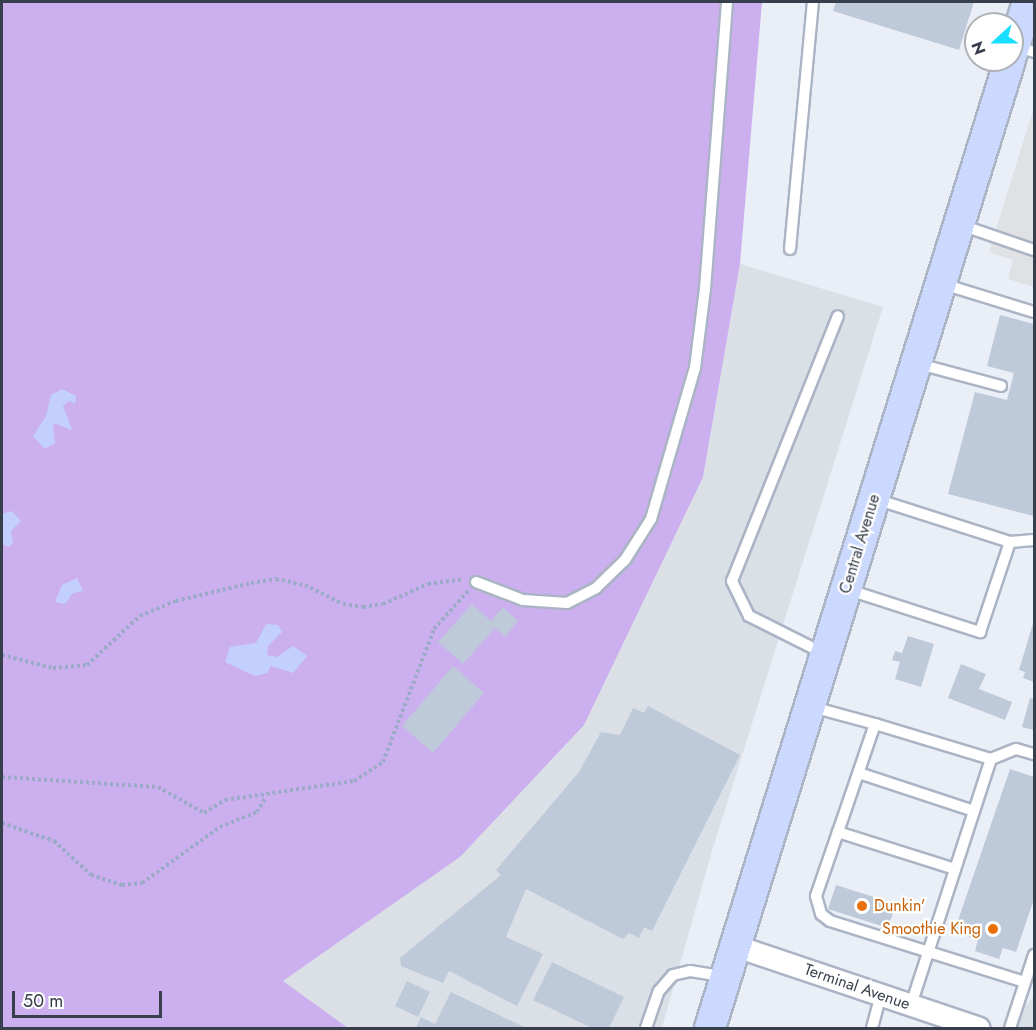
<!DOCTYPE html>
<html>
<head>
<meta charset="utf-8">
<style>
	body { margin:0 }
	#map { position:relative; width:1036px; height:1030px; overflow:hidden; background:#eaeef7; font-family:Jost,sans-serif }
	div>[style] { position:absolute }
	[style*='--x'] { left:calc(var(--x)*1px); top:calc(var(--y)*1px); width:calc(var(--w)*1px); rotate:calc(var(--a)*1deg) }
	.industrial>* { inset:0; background:#dbe0e6 }
	.green>* { inset:0; background:#cbafef }
	.sand>* { inset:0; background:#c3d0fd }
	.parking>* { inset:0; background:#dfe1e5 }
	.building>* { inset:0; background:#bec9da }
	.path>* { height:4px; margin-top:-2px; transform-origin:0; background:repeating-linear-gradient(90deg,#9babc7 0 3px,transparent 0 6px) }
	.roads { filter:drop-shadow(2px 0 #abb4c4) drop-shadow(-2px 0 #abb4c4) drop-shadow(0 2px #abb4c4) drop-shadow(0 -2px #abb4c4) }
	.lane>* { height:10px; margin:-5px; padding:0 5px; transform-origin:5px; border-radius:5px; background:#fff }
	.street>* { height:21px; margin:-10.5px; padding:0 10.5px; transform-origin:10.5px; border-radius:10.5px; background:#fff }
	.secondary>* { height:30px; margin:-15px; padding:0 15px; transform-origin:15px; border-radius:15px; background:#ccd9ff }
	.dots>* { width:16px; height:16px; translate:-50% -50%; box-sizing:border-box; border:3px solid #fff; border-radius:50% }
	span { translate:-50% -50%; white-space:nowrap; text-align:center; line-height:1.15; -webkit-text-stroke:4.5px #fff; paint-order:stroke }
	.street-label { font-size:16px; color:#373f4c }
	.food-label { font-size:16px; color:#c56008 }
	.left { translate:0 -50%; text-align:left }
	.right { translate:-100% -50%; text-align:right }
	.frame { position:absolute; inset:0; border:3px solid #373f4c; pointer-events:none }
	.north { position:absolute; left:964px; top:12px; width:60px; height:60px; box-sizing:border-box; background:#fff; border:2px solid #afb2b7; border-radius:50%; rotate:249deg; font-size:16px; font-weight:700; line-height:24px; text-align:center; color:#373f4c }
	.north::after { content:''; display:block; margin:auto; width:21px; height:27px; background:#19deff; clip-path:polygon(50% 0,100% 100%,50% 72%,0 100%) }
	.scale { position:absolute; left:12px; top:991px; width:150px; height:27px; box-sizing:border-box; border:3px solid #373f4c; border-top:0; padding-left:8px; font-size:18px; line-height:21px; white-space:nowrap; color:#373f4c; -webkit-text-stroke:4px #fff; paint-order:stroke }
</style>
</head>
<body>
<div id="map">
	<div class="industrial">
		<div style="clip-path:polygon(740px 264px,883px 307px,712px 851px,662px 1028px,348px 1028px,283px 981px,460px 857px,703px 477px)"></div>
		<div style="clip-path:polygon(1034px 996px,1034px 1028px,1007px 1028px)"></div>
	</div>
	<div class="green">
		<div style="clip-path:polygon(2px 2px,762px 2px,740px 264px,703px 477px,584px 725px,460px 857px,283px 981px,348px 1028px,2px 1028px)"></div>
	</div>
	<div class="sand">
		<div style="clip-path:polygon(62px 389px,76px 396px,75px 404px,69px 401px,63px 406px,72px 430px,53px 423px,55px 443px,45px 449px,33px 436px,46px 416px,51px 395px)"></div>
		<div style="clip-path:polygon(12px 511px,21px 521px,11px 531px,13px 543px,9px 547px,2px 544px,2px 514px)"></div>
		<div style="clip-path:polygon(77px 578px,83px 591px,73px 593px,65px 604px,55px 602px,62px 585px)"></div>
		<div style="clip-path:polygon(266px 624px,278px 625px,282px 632px,268px 646px,267px 655px,277px 657px,293px 646px,307px 656px,293px 673px,271px 666px,267px 673px,255px 676px,225px 662px,230px 647px,256px 643px)"></div>
	</div>
	<div class="parking">
		<div style="clip-path:polygon(1034px 107px,1034px 287px,1008px 279px,1013px 260px,989px 252px)"></div>
	</div>
	<div class="building">
		<div style="clip-path:polygon(836px 2px,974px 2px,959px 50px,833px 11px)"></div>
		<div style="clip-path:polygon(1000px 315px,1034px 324px,1034px 516px,948px 494px,975px 392px,1007px 400px,1014px 373px,987px 366px)"></div>
		<div style="clip-path:polygon(472px 604px,491px 621px,503px 607px,518px 621px,505px 637px,495px 628px,463px 664px,438px 642px)"></div>
		<div style="clip-path:polygon(1034px 620px,1034px 682px,1023px 678px,1025px 672px,1019px 670px)"></div>
		<div style="clip-path:polygon(908px 636px,934px 644px,921px 687px,895px 679px,900px 662px,892px 660px,895px 651px,902px 653px)"></div>
		<div style="clip-path:polygon(961px 664px,986px 674px,979px 689px,1012px 702px,1005px 720px,948px 698px)"></div>
		<div style="clip-path:polygon(453px 666px,484px 693px,433px 753px,402px 726px)"></div>
		<div style="clip-path:polygon(1030px 698px,1034px 699px,1034px 730px,1022px 727px)"></div>
		<div style="clip-path:polygon(648px 706px,740px 755px,652px 931px,644px 927px,639px 938px,629px 933px,623px 939px,526px 889px,506px 937px,543px 954px,517px 1006px,449px 971px,443px 983px,401px 966px,400px 958px,501px 875px,496px 870px,579px 772px,601px 732px,620px 735px,633px 708px,644px 713px)"></div>
		<div style="clip-path:polygon(1010px 769px,1034px 777px,1034px 899px,1016px 952px,1003px 948px,999px 959px,975px 951px,978px 940px,954px 932px)"></div>
		<div style="clip-path:polygon(836px 885px,896px 904px,888px 928px,828px 909px)"></div>
		<div style="clip-path:polygon(552px 962px,624px 997px,609px 1028px,592px 1028px,533px 1000px)"></div>
		<div style="clip-path:polygon(407px 981px,430px 992px,418px 1017px,395px 1006px)"></div>
		<div style="clip-path:polygon(451px 992px,526px 1028px,416px 1028px,421px 1017px,435px 1024px)"></div>
	</div>
	<div class="path">
		<div style="--x:2;--y:655;--w:53;--a:14.3"></div>
		<div style="--x:53;--y:668;--w:34;--a:-5"></div>
		<div style="--x:87;--y:665;--w:72;--a:-42.8"></div>
		<div style="--x:140;--y:616;--w:39;--a:-23"></div>
		<div style="--x:176;--y:601;--w:77;--a:-13.5"></div>
		<div style="--x:251;--y:583;--w:25;--a:-9"></div>
		<div style="--x:276;--y:579;--w:30;--a:12"></div>
		<div style="--x:305;--y:585;--w:42;--a:26.6"></div>
		<div style="--x:343;--y:604;--w:20;--a:9"></div>
		<div style="--x:363;--y:607;--w:20;--a:-9"></div>
		<div style="--x:383;--y:604;--w:49;--a:-24"></div>
		<div style="--x:428;--y:584;--w:34;--a:-8"></div>
		<div style="--x:2;--y:777;--w:156;--a:3.7"></div>
		<div style="--x:158;--y:787;--w:53;--a:29.5"></div>
		<div style="--x:204;--y:813;--w:25;--a:-32"></div>
		<div style="--x:225;--y:800;--w:130;--a:-8.4"></div>
		<div style="--x:354;--y:781;--w:35;--a:-33"></div>
		<div style="--x:383;--y:762;--w:142;--a:-69"></div>
		<div style="--x:434;--y:629;--w:51;--a:-48.2"></div>
		<div style="--x:2;--y:823;--w:55;--a:19.1"></div>
		<div style="--x:54;--y:841;--w:50;--a:42.6"></div>
		<div style="--x:91;--y:875;--w:33;--a:18"></div>
		<div style="--x:122;--y:885;--w:20;--a:-6"></div>
		<div style="--x:142;--y:883;--w:96;--a:-35.7"></div>
		<div style="--x:220;--y:827;--w:40;--a:-22"></div>
		<div style="--x:257;--y:812;--w:17;--a:-59"></div>
	</div>
	<div class="roads">
		<div class="lane">
			<div style="--x:1017;--y:47;--w:18;--a:16"></div>
			<div style="--x:961;--y:225;--w:77;--a:18.9"></div>
			<div style="--x:790;--y:249;--w:248;--a:-84.7"></div>
			<div style="--x:943;--y:284;--w:95;--a:17.1"></div>
			<div style="--x:919;--y:364;--w:85;--a:15"></div>
			<div style="--x:1010;--y:542;--w:24;--a:-5"></div>
			<div style="--x:476;--y:582;--w:50;--a:21"></div>
			<div style="--x:523;--y:600;--w:44;--a:3.9"></div>
			<div style="--x:567;--y:603;--w:33;--a:-27"></div>
			<div style="--x:596;--y:588;--w:40;--a:-44"></div>
			<div style="--x:625;--y:560;--w:49;--a:-57.6"></div>
			<div style="--x:651;--y:519;--w:157;--a:-73.8"></div>
			<div style="--x:695;--y:368;--w:80;--a:-82.8"></div>
			<div style="--x:705;--y:289;--w:288;--a:-85.6"></div>
			<div style="--x:849;--y:590;--w:138;--a:17.8"></div>
			<div style="--x:980;--y:632;--w:95;--a:-71.6"></div>
			<div style="--x:1010;--y:542;--w:142;--a:-162.3"></div>
			<div style="--x:823;--y:653;--w:83;--a:-153.4"></div>
			<div style="--x:749;--y:616;--w:39;--a:-116"></div>
			<div style="--x:732;--y:581;--w:285;--a:-68.2"></div>
			<div style="--x:812;--y:707;--w:65;--a:15.1"></div>
			<div style="--x:859;--y:773;--w:121;--a:18.3"></div>
			<div style="--x:838;--y:832;--w:68;--a:109"></div>
			<div style="--x:816;--y:896;--w:19;--a:74"></div>
			<div style="--x:821;--y:914;--w:11;--a:38"></div>
			<div style="--x:830;--y:921;--w:204;--a:17.4"></div>
			<div style="--x:955;--y:869;--w:123;--a:-162.5"></div>
			<div style="--x:838;--y:832;--w:114;--a:-71.1"></div>
			<div style="--x:875;--y:724;--w:121;--a:16.8"></div>
			<div style="--x:991;--y:759;--w:27;--a:-22"></div>
			<div style="--x:1016;--y:749;--w:19;--a:16"></div>
			<div style="--x:911;--y:1005;--w:259;--a:-72"></div>
			<div style="--x:646;--y:1028;--w:39;--a:-71"></div>
			<div style="--x:659;--y:991;--w:21;--a:-49"></div>
			<div style="--x:673;--y:975;--w:17;--a:-13"></div>
			<div style="--x:690;--y:971;--w:33;--a:9"></div>
			<div style="--x:872;--y:1028;--w:34;--a:-75"></div>
			<div style="--x:1010;--y:1028;--w:77;--a:-71.8"></div>
		</div>
		<div class="street">
			<div style="--x:736;--y:946;--w:256;--a:18.6"></div>
		</div>
		<div class="secondary">
			<div style="--x:1012;--y:53;--w:53;--a:-72.6"></div>
			<div style="--x:710;--y:1028;--w:1013;--a:-72.78"></div>
		</div>
	</div>
	<div class="dots">
		<div style="left:862px;top:906px;background:#e8710a"></div>
		<div style="left:993px;top:929px;background:#e8710a"></div>
	</div>
	<div class="street-label">
		<span style="left:860px;top:544px;rotate:-73deg">Central Avenue</span>
		<span style="left:857px;top:987px;rotate:19deg">Terminal Avenue</span>
	</div>
	<div class="food-label">
		<span class="left" style="left:874px;top:906px">Dunkin'</span>
		<span class="right" style="left:981px;top:929px">Smoothie King</span>
	</div>
	<div class="frame"></div>
	<div class="north">N</div>
	<div class="scale">50 m</div>
</div>
</body>
</html>
